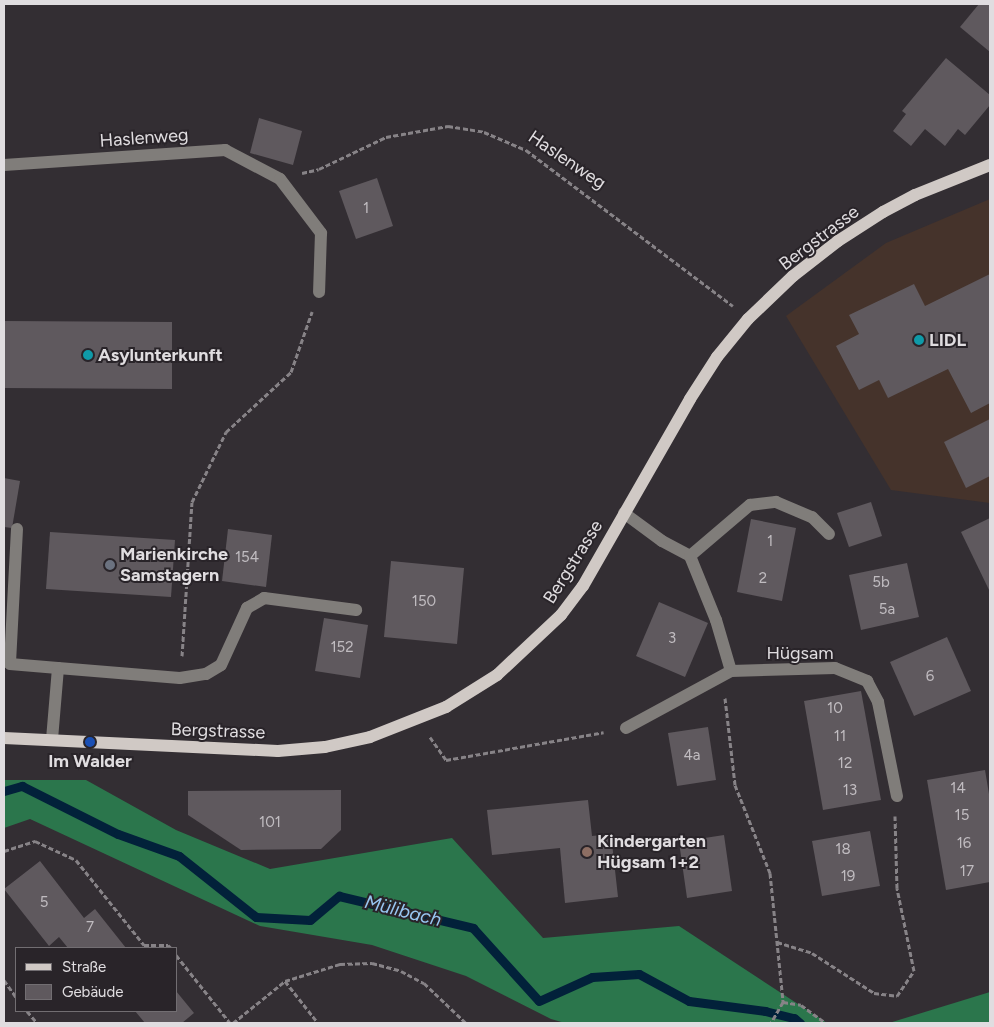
<!DOCTYPE html>
<html>
<head>
<meta charset="utf-8">
<style>
	body { margin:0 }
	#map { position:relative; width:994px; height:1027px; overflow:hidden; background:#332e33; font-family:Figtree,sans-serif }
	div>[style] { position:absolute }
	[style*='--x'] { left:calc(var(--x)*1px); top:calc(var(--y)*1px); width:calc(var(--w)*1px); rotate:calc(var(--a)*1deg) }
	.industrial>* { inset:0; background:#45332b }
	.forest>* { inset:0; background:#2b764c }
	.stream>* { height:9px; margin:-4.5px; padding:0 4.5px; transform-origin:4.5px; border-radius:4.5px; background:#02213a }
	.building>* { inset:0; background:#5f595e }
	.path>* { height:3px; margin-top:-1.5px; transform-origin:0; background:repeating-linear-gradient(90deg,#878387 0 5px,transparent 0 7.5px) }
	.minor>* { height:12px; margin:-6px; padding:0 6px; transform-origin:6px; border-radius:6px; background:#807d7a }
	.major>* { height:12px; margin:-6px; padding:0 6px; transform-origin:6px; border-radius:6px; background:#d0c9c5 }
	.dots>* { width:14px; height:14px; translate:-50% -50%; box-sizing:border-box; border:2px solid #292429; border-radius:50% }
	span { translate:-50% -50%; white-space:nowrap; text-align:center; line-height:1.15; -webkit-text-stroke:4px #292429; paint-order:stroke }
	.number-label { font-size:15px; color:#c0bcc0 }
	.number-label span { -webkit-text-stroke-width:0 }
	.street-label { font-size:18px; color:#e0dde0 }
	.poi-label { font-size:18px; color:#e0dde0; font-weight:700 }
	.left { translate:0 -50%; text-align:left }
	.water-label { font-size:19px; color:#98c6f1; font-style:italic }
	.frame { position:absolute; inset:0; border:5px solid #e0dde0; pointer-events:none }
	.legend { position:absolute; left:15px; top:947px; width:162px; height:65px; box-sizing:border-box; background:#292429; border:1px solid #726e72; margin:0; padding:6px 9px; list-style:none; font-size:15px; color:#e0dde0 }
	.legend li { display:flex; align-items:center; gap:10px; height:25px }
	.legend b { width:25px; border:1px solid #726e72 }
</style>
</head>
<body>
<div id="map">
	<div class="industrial">
		<div style="clip-path:polygon(990px 199px,990px 503px,891px 490px,786px 316px,886px 243px)"></div>
	</div>
	<div class="forest">
		<div style="clip-path:polygon(4px 780px,86px 780px,176px 830px,270px 869px,452px 838px,543px 938px,679px 926px,827px 1023px,565px 1023px,551px 1019px,466px 976px,372px 945px,260px 926px,30px 819px,4px 828px)"></div>
		<div style="clip-path:polygon(990px 992px,990px 1023px,889px 1023px)"></div>
	</div>
	<div class="stream">
		<div style="--x:4;--y:791;--w:19;--a:-16"></div>
		<div style="--x:22;--y:786;--w:107;--a:26.6"></div>
		<div style="--x:118;--y:834;--w:65;--a:19.8"></div>
		<div style="--x:179;--y:856;--w:98;--a:38.4"></div>
		<div style="--x:256;--y:917;--w:54;--a:3.2"></div>
		<div style="--x:310;--y:920;--w:38;--a:-40"></div>
		<div style="--x:339;--y:896;--w:138;--a:13.4"></div>
		<div style="--x:473;--y:928;--w:98;--a:47.9"></div>
		<div style="--x:539;--y:1001;--w:58;--a:-24.4"></div>
		<div style="--x:592;--y:977;--w:47;--a:-3.7"></div>
		<div style="--x:639;--y:974;--w:57;--a:28.4"></div>
		<div style="--x:689;--y:1001;--w:77;--a:7.5"></div>
		<div style="--x:765;--y:1011;--w:30;--a:14"></div>
		<div style="--x:794;--y:1018;--w:8;--a:40"></div>
	</div>
	<div class="building">
		<div style="clip-path:polygon(979px 4px,990px 4px,990px 52px,960px 27px)"></div>
		<div style="clip-path:polygon(946px 58px,990px 95px,990px 105px,965px 135px,958px 129px,945px 146px,925px 129px,911px 146px,893px 131px,906px 114px,902px 111px)"></div>
		<div style="clip-path:polygon(259px 118px,302px 131px,293px 165px,250px 153px)"></div>
		<div style="clip-path:polygon(377px 178px,393px 226px,356px 239px,339px 191px)"></div>
		<div style="clip-path:polygon(990px 274px,990px 403px,971px 413px,948px 369px,888px 398px,879px 380px,859px 390px,836px 346px,859px 334px,849px 315px,914px 284px,925px 306px)"></div>
		<div style="clip-path:polygon(4px 321px,172px 322px,172px 389px,4px 388px)"></div>
		<div style="clip-path:polygon(990px 419px,990px 476px,966px 488px,944px 442px)"></div>
		<div style="clip-path:polygon(4px 478px,20px 481px,12px 528px,4px 527px)"></div>
		<div style="clip-path:polygon(871px 502px,882px 536px,849px 547px,837px 513px)"></div>
		<div style="clip-path:polygon(990px 518px,990px 592px,961px 532px)"></div>
		<div style="clip-path:polygon(751px 519px,796px 528px,782px 601px,737px 592px)"></div>
		<div style="clip-path:polygon(228px 529px,272px 535px,266px 587px,222px 581px)"></div>
		<div style="clip-path:polygon(50px 532px,175px 540px,171px 597px,46px 589px)"></div>
		<div style="clip-path:polygon(391px 561px,464px 568px,457px 644px,384px 637px)"></div>
		<div style="clip-path:polygon(907px 563px,919px 617px,861px 630px,849px 575px)"></div>
		<div style="clip-path:polygon(659px 602px,708px 623px,685px 677px,636px 656px)"></div>
		<div style="clip-path:polygon(324px 618px,368px 625px,360px 678px,315px 671px)"></div>
		<div style="clip-path:polygon(947px 637px,971px 691px,914px 716px,890px 662px)"></div>
		<div style="clip-path:polygon(861px 691px,881px 800px,823px 810px,804px 701px)"></div>
		<div style="clip-path:polygon(708px 727px,716px 780px,677px 786px,668px 733px)"></div>
		<div style="clip-path:polygon(985px 770px,990px 800px,990px 882px,946px 890px,927px 780px)"></div>
		<div style="clip-path:polygon(341px 790px,341px 830px,321px 849px,241px 850px,188px 815px,188px 791px)"></div>
		<div style="clip-path:polygon(588px 800px,592px 836px,611px 834px,618px 897px,565px 903px,560px 848px,492px 855px,487px 810px)"></div>
		<div style="clip-path:polygon(870px 831px,880px 886px,822px 896px,812px 841px)"></div>
		<div style="clip-path:polygon(724px 835px,732px 891px,687px 898px,679px 842px)"></div>
		<div style="clip-path:polygon(40px 861px,84px 918px,95px 909px,126px 948px,68px 948px,59px 937px,49px 946px,4px 889px)"></div>
		<div style="clip-path:polygon(176px 991px,194px 1013px,182px 1023px,145px 1023px,135px 1011px,176px 1011px)"></div>
	</div>
	<div class="path">
		<div style="--x:302;--y:173;--w:17;--a:-13"></div>
		<div style="--x:319;--y:169;--w:74;--a:-25.5"></div>
		<div style="--x:386;--y:137;--w:63;--a:-10.1"></div>
		<div style="--x:448;--y:126;--w:36;--a:9"></div>
		<div style="--x:484;--y:132;--w:46;--a:23.2"></div>
		<div style="--x:526;--y:150;--w:259;--a:37"></div>
		<div style="--x:182;--y:656;--w:154;--a:-86.3"></div>
		<div style="--x:192;--y:502;--w:78;--a:-64.1"></div>
		<div style="--x:226;--y:432;--w:88;--a:-42.7"></div>
		<div style="--x:291;--y:372;--w:64;--a:-70.7"></div>
		<div style="--x:725;--y:698;--w:88;--a:83.4"></div>
		<div style="--x:735;--y:785;--w:95;--a:68.3"></div>
		<div style="--x:770;--y:873;--w:130;--a:84.2"></div>
		<div style="--x:783;--y:1002;--w:24;--a:120"></div>
		<div style="--x:430;--y:737;--w:28;--a:55"></div>
		<div style="--x:446;--y:760;--w:160;--a:-10"></div>
		<div style="--x:4;--y:851;--w:33;--a:-18"></div>
		<div style="--x:35;--y:841;--w:45;--a:24.9"></div>
		<div style="--x:76;--y:860;--w:109;--a:51.3"></div>
		<div style="--x:144;--y:945;--w:24;--a:0"></div>
		<div style="--x:168;--y:945;--w:4;--a:45"></div>
		<div style="--x:777;--y:942;--w:37;--a:17"></div>
		<div style="--x:812;--y:953;--w:74;--a:32.8"></div>
		<div style="--x:874;--y:993;--w:23;--a:7"></div>
		<div style="--x:897;--y:996;--w:30;--a:-56"></div>
		<div style="--x:914;--y:971;--w:85;--a:-101.6"></div>
		<div style="--x:897;--y:888;--w:72;--a:-91.6"></div>
		<div style="--x:176;--y:955;--w:87;--a:51.5"></div>
		<div style="--x:4;--y:980;--w:21;--a:55"></div>
		<div style="--x:285;--y:981;--w:53;--a:51.8"></div>
		<div style="--x:783;--y:1002;--w:18;--a:9"></div>
		<div style="--x:801;--y:1005;--w:31;--a:36"></div>
		<div style="--x:27;--y:1011;--w:16;--a:50"></div>
		<div style="--x:233;--y:1023;--w:67;--a:-38.9"></div>
		<div style="--x:285;--y:981;--w:58;--a:-17.2"></div>
		<div style="--x:340;--y:964;--w:32;--a:-2"></div>
		<div style="--x:372;--y:963;--w:30;--a:15"></div>
		<div style="--x:401;--y:971;--w:26;--a:28"></div>
		<div style="--x:424;--y:983;--w:58;--a:43.6"></div>
	</div>
	<div class="minor">
		<div style="--x:4;--y:165;--w:222;--a:-3.9"></div>
		<div style="--x:225;--y:150;--w:62;--a:27.8"></div>
		<div style="--x:280;--y:179;--w:68;--a:52.8"></div>
		<div style="--x:321;--y:233;--w:59;--a:91.9"></div>
		<div style="--x:624;--y:513;--w:47;--a:36.4"></div>
		<div style="--x:662;--y:541;--w:32;--a:28"></div>
		<div style="--x:690;--y:556;--w:69;--a:67.9"></div>
		<div style="--x:716;--y:620;--w:53;--a:73.6"></div>
		<div style="--x:731;--y:671;--w:104;--a:-1.7"></div>
		<div style="--x:835;--y:668;--w:35;--a:22"></div>
		<div style="--x:867;--y:681;--w:24;--a:62"></div>
		<div style="--x:878;--y:702;--w:96;--a:78.6"></div>
		<div style="--x:17;--y:529;--w:135;--a:93"></div>
		<div style="--x:10;--y:664;--w:48;--a:4.8"></div>
		<div style="--x:58;--y:668;--w:71;--a:94.8"></div>
		<div style="--x:690;--y:556;--w:79;--a:-40.4"></div>
		<div style="--x:750;--y:505;--w:26;--a:-7"></div>
		<div style="--x:776;--y:502;--w:39;--a:23"></div>
		<div style="--x:812;--y:517;--w:24;--a:45"></div>
		<div style="--x:58;--y:668;--w:122;--a:4.7"></div>
		<div style="--x:180;--y:678;--w:26;--a:-9"></div>
		<div style="--x:206;--y:674;--w:17;--a:-31"></div>
		<div style="--x:221;--y:665;--w:63;--a:-65.5"></div>
		<div style="--x:247;--y:608;--w:20;--a:-30"></div>
		<div style="--x:264;--y:598;--w:93;--a:7.4"></div>
		<div style="--x:626;--y:728;--w:119;--a:-28.5"></div>
	</div>
	<div class="major">
		<div style="--x:4;--y:738;--w:274;--a:2.7"></div>
		<div style="--x:278;--y:751;--w:47;--a:-4.9"></div>
		<div style="--x:325;--y:747;--w:46;--a:-12.5"></div>
		<div style="--x:370;--y:737;--w:82;--a:-21.5"></div>
		<div style="--x:446;--y:707;--w:60;--a:-32.1"></div>
		<div style="--x:497;--y:675;--w:88;--a:-43.2"></div>
		<div style="--x:561;--y:615;--w:36;--a:-53"></div>
		<div style="--x:583;--y:586;--w:215;--a:-60.2"></div>
		<div style="--x:690;--y:399;--w:50;--a:-57.3"></div>
		<div style="--x:717;--y:357;--w:49;--a:-50.8"></div>
		<div style="--x:748;--y:319;--w:62;--a:-43.7"></div>
		<div style="--x:793;--y:276;--w:57;--a:-37.9"></div>
		<div style="--x:838;--y:241;--w:54;--a:-32.8"></div>
		<div style="--x:883;--y:212;--w:36;--a:-28"></div>
		<div style="--x:915;--y:195;--w:81;--a:-21.8"></div>
	</div>
	<div class="dots">
		<div style="left:919px;top:340px;background:#0f9aa8"></div>
		<div style="left:88px;top:355px;background:#0f9aa8"></div>
		<div style="left:110px;top:565px;background:#6b7280"></div>
		<div style="left:90px;top:742px;background:#1a4fb4"></div>
		<div style="left:587px;top:852px;background:#8d6e63"></div>
	</div>
	<div class="number-label">
		<span style="left:366px;top:209px">1</span>
		<span style="left:770px;top:542px">1</span>
		<span style="left:247px;top:558px">154</span>
		<span style="left:763px;top:579px">2</span>
		<span style="left:881px;top:583px">5b</span>
		<span style="left:424px;top:602px">150</span>
		<span style="left:887px;top:610px">5a</span>
		<span style="left:672px;top:639px">3</span>
		<span style="left:342px;top:648px">152</span>
		<span style="left:930px;top:677px">6</span>
		<span style="left:835px;top:709px">10</span>
		<span style="left:840px;top:737px">11</span>
		<span style="left:692px;top:756px">4a</span>
		<span style="left:845px;top:764px">12</span>
		<span style="left:958px;top:789px">14</span>
		<span style="left:850px;top:791px">13</span>
		<span style="left:962px;top:816px">15</span>
		<span style="left:270px;top:823px">101</span>
		<span style="left:964px;top:844px">16</span>
		<span style="left:843px;top:850px">18</span>
		<span style="left:967px;top:872px">17</span>
		<span style="left:848px;top:877px">19</span>
		<span style="left:44px;top:903px">5</span>
		<span style="left:90px;top:928px">7</span>
	</div>
	<div class="street-label">
		<span style="left:144px;top:138px;rotate:-4deg">Haslenweg</span>
		<span style="left:567px;top:160px;rotate:34deg">Haslenweg</span>
		<span style="left:819px;top:238px;rotate:-37deg">Bergstrasse</span>
		<span style="left:573px;top:562px;rotate:-58deg">Bergstrasse</span>
		<span style="left:800px;top:653px">Hügsam</span>
		<span style="left:218px;top:731px;rotate:2deg">Bergstrasse</span>
	</div>
	<div class="poi-label">
		<span class="left" style="left:929px;top:340px">LIDL</span>
		<span class="left" style="left:98px;top:355px">Asylunterkunft</span>
		<span class="left" style="left:120px;top:565px">Marienkirche<br>Samstagern</span>
		<span style="left:90px;top:761px">Im Walder</span>
		<span class="left" style="left:597px;top:852px">Kindergarten<br>Hügsam 1+2</span>
	</div>
	<div class="water-label">
		<span style="left:403px;top:911px;rotate:14deg">Mülibach</span>
	</div>
	<div class="frame"></div>
	<ul class="legend">
	<li><b style="height:6px;background:#d0c9c5"></b>Straße</li>
	<li><b style="height:14px;background:#5f595e"></b>Gebäude</li>
	</ul>
</div>
</body>
</html>
